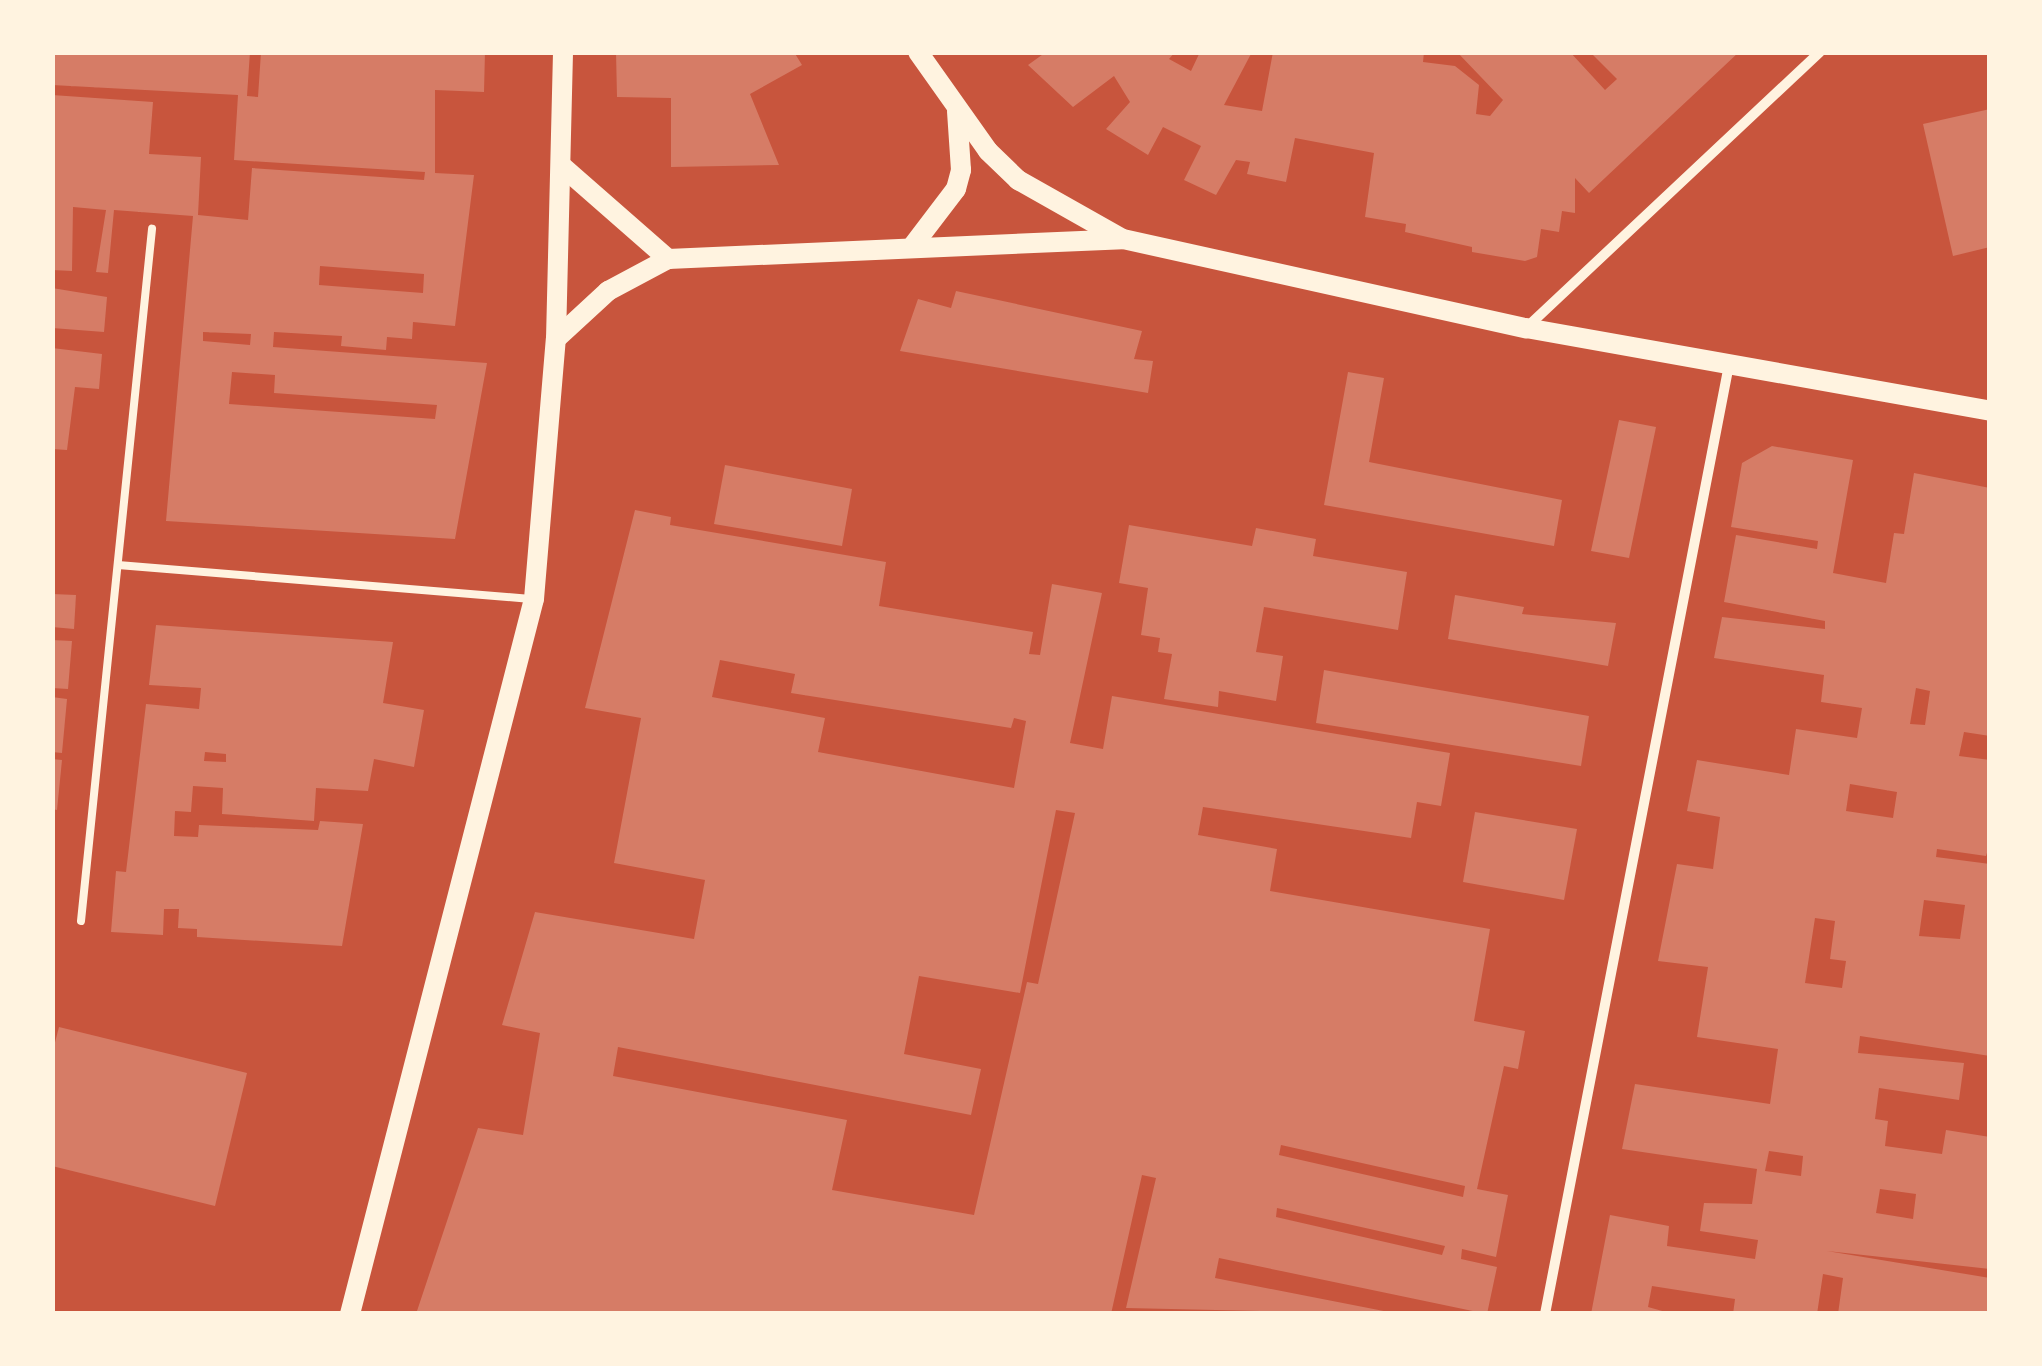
<!DOCTYPE html>
<html>
<head>
<meta charset="utf-8">
<style>
	body { margin:0 }
	#map { position:relative; width:2042px; height:1366px; overflow:hidden; background:#c8553d; font-family:"PT Sans",sans-serif }
	div>[style] { position:absolute }
	[style*='--x'] { left:calc(var(--x)*1px); top:calc(var(--y)*1px); width:calc(var(--w)*1px); rotate:calc(var(--a)*1deg) }
	.building>* { inset:0; background:#d67c66 }
	.service>* { height:8px; margin:-4px; padding:0 4px; transform-origin:4px; border-radius:4px; background:#fff3e0 }
	.minor>* { height:10px; margin:-5px; padding:0 5px; transform-origin:5px; border-radius:5px; background:#fff3e0 }
	.secondary>* { height:20px; margin:-10px; padding:0 10px; transform-origin:10px; border-radius:10px; background:#fff3e0 }
	span { translate:-50% -50%; white-space:nowrap; text-align:center; line-height:1.15; -webkit-text-stroke:10px #fff3e0; paint-order:stroke }
	.frame { position:absolute; inset:0; border:55px solid #fff3e0; pointer-events:none }
</style>
</head>
<body>
<div id="map">
	<div class="building">
		<div style="clip-path:polygon(evenodd,52px 52px,250px 52px,247px 96px,258px 97px,261px 52px,485px 52px,484px 92px,435px 90px,435px 173px,474px 175px,455px 326px,413px 322px,412px 339px,387px 337px,386px 350px,341px 346px,342px 336px,274px 332px,273px 347px,487px 363px,455px 539px,166px 521px,193px 216px,114px 210px,108px 273px,96px 272px,106px 210px,73px 207px,72px 271px,52px 270px,52px 95px,153px 102px,149px 154px,201px 157px,198px 215px,248px 220px,252px 168px,424px 180px,425px 172px,234px 160px,238px 95px,52px 85px,52px 52px,320px 266px,424px 274px,423px 293px,319px 285px,320px 266px,52px 52px,203px 332px,251px 334px,250px 345px,203px 341px,203px 332px,52px 52px,232px 372px,275px 375px,274px 393px,437px 405px,435px 419px,229px 404px,232px 372px)"></div>
		<div style="clip-path:polygon(616px 52px,794px 52px,802px 65px,750px 94px,779px 165px,671px 167px,671px 98px,617px 97px)"></div>
		<div style="clip-path:polygon(1046px 52px,1175px 52px,1169px 59px,1191px 71px,1200px 52px,1252px 52px,1224px 105px,1262px 111px,1273px 52px,1424px 52px,1423px 62px,1455px 66px,1479px 85px,1476px 114px,1490px 116px,1503px 100px,1457px 52px,1570px 52px,1605px 90px,1617px 79px,1590px 52px,1739px 52px,1589px 193px,1575px 178px,1575px 213px,1562px 211px,1559px 232px,1541px 229px,1537px 257px,1525px 261px,1472px 252px,1472px 247px,1405px 232px,1406px 224px,1365px 217px,1374px 153px,1295px 138px,1286px 182px,1247px 174px,1250px 162px,1236px 160px,1216px 195px,1184px 180px,1201px 146px,1163px 127px,1148px 155px,1106px 129px,1130px 102px,1114px 76px,1073px 107px,1028px 65px)"></div>
		<div style="clip-path:polygon(1990px 109px,1990px 247px,1953px 256px,1923px 124px)"></div>
		<div style="clip-path:polygon(52px 288px,107px 297px,104px 332px,52px 328px)"></div>
		<div style="clip-path:polygon(956px 291px,1142px 331px,1134px 359px,1153px 361px,1148px 393px,900px 351px,918px 299px,951px 308px)"></div>
		<div style="clip-path:polygon(52px 348px,102px 354px,99px 389px,75px 387px,67px 450px,52px 449px)"></div>
		<div style="clip-path:polygon(1348px 372px,1384px 378px,1369px 462px,1562px 500px,1554px 546px,1324px 505px)"></div>
		<div style="clip-path:polygon(1619px 420px,1656px 427px,1629px 558px,1591px 551px)"></div>
		<div style="clip-path:polygon(evenodd,1772px 446px,1853px 460px,1833px 573px,1886px 583px,1894px 533px,1904px 534px,1914px 473px,1990px 488px,1990px 736px,1964px 732px,1959px 756px,1990px 760px,1990px 843px,1986px 856px,1937px 849px,1936px 857px,1990px 864px,1990px 1056px,1860px 1036px,1858px 1053px,1964px 1063px,1959px 1100px,1879px 1088px,1875px 1119px,1888px 1121px,1885px 1146px,1942px 1154px,1946px 1130px,1990px 1137px,1990px 1269px,1827px 1251px,1990px 1278px,1990px 1314px,1838px 1314px,1843px 1278px,1823px 1274px,1817px 1314px,1733px 1314px,1735px 1299px,1652px 1286px,1648px 1307px,1673px 1314px,1591px 1314px,1610px 1215px,1669px 1226px,1667px 1246px,1755px 1259px,1758px 1240px,1700px 1231px,1704px 1203px,1752px 1204px,1757px 1169px,1622px 1149px,1635px 1084px,1770px 1104px,1778px 1049px,1697px 1037px,1708px 967px,1658px 961px,1677px 864px,1713px 869px,1720px 817px,1687px 811px,1697px 760px,1789px 775px,1796px 729px,1857px 738px,1862px 708px,1821px 702px,1824px 675px,1714px 658px,1722px 617px,1825px 629px,1825px 621px,1724px 602px,1736px 535px,1817px 549px,1818px 541px,1731px 527px,1742px 463px,1772px 446px,1916px 688px,1930px 691px,1925px 725px,1910px 724px,1916px 688px,1772px 446px,1850px 784px,1897px 792px,1893px 818px,1846px 811px,1850px 784px,1772px 446px,1924px 900px,1965px 905px,1960px 939px,1919px 936px,1924px 900px,1772px 446px,1815px 918px,1835px 921px,1830px 959px,1846px 961px,1842px 988px,1805px 983px,1815px 918px,1772px 446px,1769px 1151px,1803px 1156px,1801px 1176px,1765px 1171px,1769px 1151px,1772px 446px,1880px 1189px,1916px 1194px,1913px 1219px,1876px 1213px,1880px 1189px)"></div>
		<div style="clip-path:polygon(725px 465px,852px 489px,842px 546px,714px 524px)"></div>
		<div style="clip-path:polygon(evenodd,635px 510px,671px 517px,670px 525px,886px 562px,879px 606px,1033px 632px,1029px 654px,1040px 655px,1052px 584px,1102px 593px,1070px 743px,1103px 749px,1112px 696px,1450px 753px,1441px 806px,1417px 802px,1411px 838px,1203px 807px,1198px 835px,1277px 849px,1270px 891px,1490px 929px,1474px 1021px,1525px 1031px,1518px 1069px,1504px 1066px,1477px 1189px,1508px 1195px,1496px 1257px,1462px 1249px,1461px 1259px,1497px 1267px,1487px 1314px,1219px 1258px,1215px 1278px,1399px 1314px,1126px 1308px,1156px 1178px,1142px 1175px,1111px 1314px,416px 1314px,478px 1128px,523px 1135px,540px 1033px,502px 1025px,535px 912px,694px 939px,705px 880px,614px 863px,641px 718px,585px 708px,635px 510px,720px 660px,795px 674px,791px 693px,1011px 728px,1014px 718px,1026px 721px,1014px 788px,818px 752px,825px 718px,712px 697px,720px 660px,635px 510px,1056px 810px,1075px 813px,1038px 984px,1027px 982px,974px 1215px,832px 1190px,847px 1120px,613px 1076px,618px 1047px,971px 1115px,981px 1069px,904px 1054px,919px 976px,1020px 993px,1056px 810px,635px 510px,1281px 1145px,1465px 1186px,1463px 1197px,1279px 1155px,1281px 1145px,635px 510px,1277px 1208px,1445px 1246px,1442px 1255px,1276px 1217px,1277px 1208px)"></div>
		<div style="clip-path:polygon(1129px 525px,1252px 546px,1256px 528px,1316px 539px,1313px 556px,1407px 572px,1398px 630px,1264px 607px,1256px 652px,1283px 656px,1276px 701px,1219px 691px,1218px 707px,1164px 699px,1172px 654px,1158px 652px,1160px 638px,1141px 635px,1148px 588px,1119px 583px)"></div>
		<div style="clip-path:polygon(52px 594px,76px 595px,74px 629px,52px 627px)"></div>
		<div style="clip-path:polygon(1455px 595px,1524px 607px,1522px 614px,1616px 623px,1608px 666px,1448px 639px)"></div>
		<div style="clip-path:polygon(evenodd,156px 625px,393px 642px,383px 703px,424px 710px,414px 767px,374px 759px,368px 791px,316px 788px,314px 821px,222px 814px,223px 788px,193px 786px,191px 812px,175px 811px,174px 836px,198px 837px,199px 825px,318px 830px,320px 821px,363px 824px,342px 946px,197px 937px,197px 929px,178px 928px,179px 909px,164px 909px,163px 935px,111px 932px,116px 871px,126px 872px,146px 704px,199px 709px,201px 688px,149px 685px,156px 625px,205px 752px,226px 754px,226px 762px,204px 761px,205px 752px)"></div>
		<div style="clip-path:polygon(52px 640px,72px 641px,68px 689px,52px 688px)"></div>
		<div style="clip-path:polygon(1324px 670px,1589px 716px,1581px 766px,1316px 723px)"></div>
		<div style="clip-path:polygon(52px 697px,67px 699px,62px 753px,52px 752px)"></div>
		<div style="clip-path:polygon(52px 759px,62px 760px,57px 810px,52px 809px)"></div>
		<div style="clip-path:polygon(1475px 812px,1577px 829px,1564px 900px,1463px 882px)"></div>
		<div style="clip-path:polygon(59px 1027px,247px 1073px,215px 1206px,52px 1166px,52px 1054px)"></div>
	</div>
	<div class="service">
		<div style="--x:118;--y:565;--w:417;--a:4.7"></div>
		<div style="--x:81;--y:921;--w:696;--a:-84.14"></div>
	</div>
	<div class="minor">
		<div style="--x:1526;--y:328;--w:403;--a:-43.2"></div>
		<div style="--x:1545;--y:1314;--w:967;--a:-79.03"></div>
	</div>
	<div class="secondary">
		<div style="--x:918;--y:52;--w:121;--a:54.7"></div>
		<div style="--x:988;--y:151;--w:42;--a:44"></div>
		<div style="--x:1018;--y:180;--w:118;--a:29.4"></div>
		<div style="--x:563;--y:167;--w:140;--a:41.2"></div>
		<div style="--x:911;--y:248;--w:74;--a:-52.7"></div>
		<div style="--x:956;--y:189;--w:20;--a:-75"></div>
		<div style="--x:961;--y:170;--w:59;--a:-93.9"></div>
		<div style="--x:556;--y:339;--w:71;--a:-42.7"></div>
		<div style="--x:608;--y:291;--w:68;--a:-28.1"></div>
		<div style="--x:668;--y:259;--w:455;--a:-2.5"></div>
		<div style="--x:1123;--y:239;--w:413;--a:12.5"></div>
		<div style="--x:1526;--y:328;--w:471;--a:10.1"></div>
		<div style="--x:350;--y:1314;--w:738;--a:-75.57"></div>
		<div style="--x:534;--y:599;--w:261;--a:-85.2"></div>
		<div style="--x:556;--y:339;--w:287;--a:-88.6"></div>
	</div>
	<div class="frame"></div>
</div>
</body>
</html>
